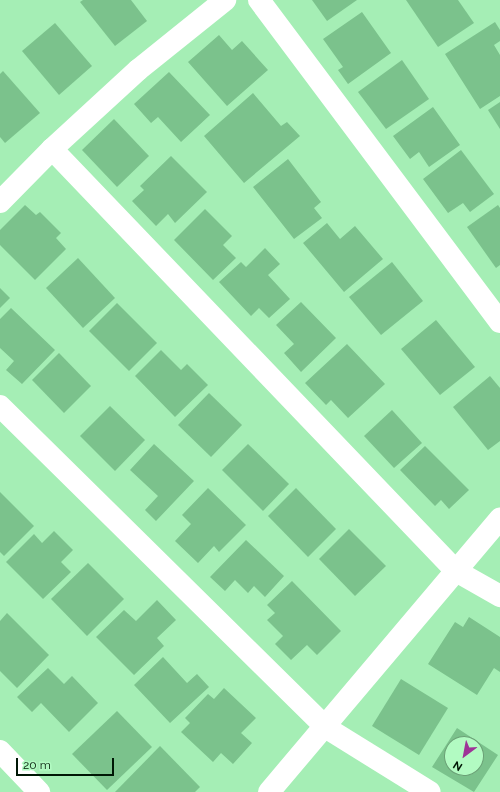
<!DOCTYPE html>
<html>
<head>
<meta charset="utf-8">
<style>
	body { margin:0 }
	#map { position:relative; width:500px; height:792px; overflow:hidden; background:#a5eeb5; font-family:Raleway,sans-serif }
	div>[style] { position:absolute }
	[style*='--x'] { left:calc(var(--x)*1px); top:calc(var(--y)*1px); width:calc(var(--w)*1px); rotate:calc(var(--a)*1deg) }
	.building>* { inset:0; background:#7bc28c }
	.minor>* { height:22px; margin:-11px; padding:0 11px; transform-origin:11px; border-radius:11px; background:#fff }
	span { translate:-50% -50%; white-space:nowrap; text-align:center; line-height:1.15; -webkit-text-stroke:3px #b2fbc2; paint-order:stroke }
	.north { position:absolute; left:444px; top:736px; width:40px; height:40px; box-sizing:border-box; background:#b2fbc2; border:1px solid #6ba076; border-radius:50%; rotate:212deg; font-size:11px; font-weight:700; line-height:16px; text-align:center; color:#001705 }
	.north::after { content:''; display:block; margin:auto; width:14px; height:18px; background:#9e3497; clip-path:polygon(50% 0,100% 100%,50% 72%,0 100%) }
	.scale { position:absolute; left:16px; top:758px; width:98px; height:18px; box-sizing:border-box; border:2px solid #001705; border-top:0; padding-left:5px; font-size:12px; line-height:14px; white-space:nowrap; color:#001705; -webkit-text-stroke:3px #b2fbc2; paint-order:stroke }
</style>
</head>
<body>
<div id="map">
	<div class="building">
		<div style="clip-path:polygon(83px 0,131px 0,147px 21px,115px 46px,80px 2px)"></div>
		<div style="clip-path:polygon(312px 0,357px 0,327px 21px)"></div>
		<div style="clip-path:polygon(406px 0,458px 0,474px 23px,438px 47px)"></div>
		<div style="clip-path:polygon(362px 12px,391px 53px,348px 84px,338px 70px,343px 67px,323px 39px)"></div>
		<div style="clip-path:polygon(495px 22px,500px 30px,500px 41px,494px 45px,500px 55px,500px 96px,480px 109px,445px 54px)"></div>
		<div style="clip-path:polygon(55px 23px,92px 66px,59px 95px,22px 51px)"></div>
		<div style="clip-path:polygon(219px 35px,232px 50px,242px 41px,268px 70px,227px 106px,188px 62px)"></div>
		<div style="clip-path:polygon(402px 60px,429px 99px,386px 129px,358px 92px)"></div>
		<div style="clip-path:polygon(3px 71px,40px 113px,5px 143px,0 137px,0 74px)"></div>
		<div style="clip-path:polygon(169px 72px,210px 115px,181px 142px,158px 117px,151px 123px,134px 104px)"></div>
		<div style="clip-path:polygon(253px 93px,281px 126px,287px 122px,300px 136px,244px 183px,204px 136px)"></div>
		<div style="clip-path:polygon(500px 102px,500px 129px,488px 110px)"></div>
		<div style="clip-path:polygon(433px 107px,460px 145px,429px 167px,419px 152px,410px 159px,393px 136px)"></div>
		<div style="clip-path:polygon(114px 119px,149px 156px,117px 187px,82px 150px)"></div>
		<div style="clip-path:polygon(461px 150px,494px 194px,470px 212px,463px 203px,448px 213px,423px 179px)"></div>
		<div style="clip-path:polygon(171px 156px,207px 192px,175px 223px,168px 214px,156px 226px,132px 201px,144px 190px,140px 186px)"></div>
		<div style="clip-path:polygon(288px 159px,321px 202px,314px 208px,322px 218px,294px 239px,253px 187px)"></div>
		<div style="clip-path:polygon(25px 205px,36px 215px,40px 212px,61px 233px,56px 238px,66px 249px,35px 280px,0 245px,0 230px)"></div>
		<div style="clip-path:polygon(498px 205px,500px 208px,500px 265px,496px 268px,467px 227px)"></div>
		<div style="clip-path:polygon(205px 209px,232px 236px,223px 245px,236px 258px,213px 280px,174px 240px)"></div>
		<div style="clip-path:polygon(327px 223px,340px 239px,355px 226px,383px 259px,344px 292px,303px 243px)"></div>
		<div style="clip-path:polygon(265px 248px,280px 264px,268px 275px,290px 299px,269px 318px,259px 308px,251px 316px,219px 282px,241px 262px,246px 267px)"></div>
		<div style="clip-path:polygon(78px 258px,115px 298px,83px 328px,46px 288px)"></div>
		<div style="clip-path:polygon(392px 262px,423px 301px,381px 335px,349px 297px)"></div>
		<div style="clip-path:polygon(0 288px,10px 298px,0 308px)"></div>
		<div style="clip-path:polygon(301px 302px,336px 338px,301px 372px,284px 353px,294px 344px,276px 325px)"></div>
		<div style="clip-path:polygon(117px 303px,157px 343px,129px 371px,89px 331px)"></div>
		<div style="clip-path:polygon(11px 308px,55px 350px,22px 384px,6px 370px,14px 361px,0 348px,0 319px)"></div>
		<div style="clip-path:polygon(436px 320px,475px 367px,440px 395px,401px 349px)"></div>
		<div style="clip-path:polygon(347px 344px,385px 384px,348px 418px,331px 400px,326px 405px,305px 383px)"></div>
		<div style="clip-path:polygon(161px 350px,181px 370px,187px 364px,208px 385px,175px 417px,135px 376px)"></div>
		<div style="clip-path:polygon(59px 353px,91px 386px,64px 413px,32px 380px)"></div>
		<div style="clip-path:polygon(490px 376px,500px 388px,500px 441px,488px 450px,453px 407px)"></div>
		<div style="clip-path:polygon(209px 393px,242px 425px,211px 457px,178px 425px)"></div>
		<div style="clip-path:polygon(110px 406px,145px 440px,115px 471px,80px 436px)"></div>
		<div style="clip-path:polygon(392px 410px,422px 443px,394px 468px,364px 436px)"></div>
		<div style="clip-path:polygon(154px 444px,194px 481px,156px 521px,145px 510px,158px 496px,130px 470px)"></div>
		<div style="clip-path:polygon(248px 444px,289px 484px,263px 511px,222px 470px)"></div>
		<div style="clip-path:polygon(425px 446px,469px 490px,449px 509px,441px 500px,435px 506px,400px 470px)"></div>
		<div style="clip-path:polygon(208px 488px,246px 525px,219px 552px,214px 546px,198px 563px,175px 541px,191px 524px,182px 515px)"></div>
		<div style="clip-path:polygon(296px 488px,336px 529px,308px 557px,268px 516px)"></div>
		<div style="clip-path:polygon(0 492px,34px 526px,4px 556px,0 552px)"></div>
		<div style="clip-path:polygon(349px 529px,386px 566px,355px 596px,319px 559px)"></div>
		<div style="clip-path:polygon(54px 531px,73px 550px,61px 562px,71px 572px,43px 599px,6px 562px,34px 534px,42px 543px)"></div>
		<div style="clip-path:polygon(246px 540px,284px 576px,265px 597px,254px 586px,248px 593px,235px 580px,225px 591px,210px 577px)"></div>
		<div style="clip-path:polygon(88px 563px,124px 599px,87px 636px,51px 599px)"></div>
		<div style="clip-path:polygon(292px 581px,341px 631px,317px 655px,307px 645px,291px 660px,275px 644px,283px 636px,267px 620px,275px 613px,267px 605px)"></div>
		<div style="clip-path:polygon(157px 600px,176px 620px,157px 638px,164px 646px,134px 675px,96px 637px,124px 610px,136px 621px)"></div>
		<div style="clip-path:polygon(7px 613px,49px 655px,17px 688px,0 671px,0 621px)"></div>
		<div style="clip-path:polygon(469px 617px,500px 637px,500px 672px,494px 668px,477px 695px,428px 664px,455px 622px,463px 627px)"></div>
		<div style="clip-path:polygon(163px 657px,187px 683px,197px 674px,209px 687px,170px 723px,134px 685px)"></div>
		<div style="clip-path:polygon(48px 668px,64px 684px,72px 676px,98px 703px,69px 732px,41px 703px,32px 712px,17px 697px)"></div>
		<div style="clip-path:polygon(401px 679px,448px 708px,419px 755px,372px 726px)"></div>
		<div style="clip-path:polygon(224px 688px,256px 718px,241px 733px,252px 743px,233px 764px,221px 753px,213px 762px,181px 732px,190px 723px,185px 718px,208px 694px,214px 699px)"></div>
		<div style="clip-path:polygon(117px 711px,152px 747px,107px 790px,72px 754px)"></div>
		<div style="clip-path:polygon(evenodd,457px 728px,498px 755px,474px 792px,432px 767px,457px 728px,452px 744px,476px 744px,476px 768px,452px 768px,452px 744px)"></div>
		<div style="clip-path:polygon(160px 746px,200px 787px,195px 792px,115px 792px)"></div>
	</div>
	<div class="minor">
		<div style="--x:259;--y:0;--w:402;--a:53.2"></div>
		<div style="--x:52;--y:149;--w:584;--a:46.25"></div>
		<div style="--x:456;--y:571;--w:51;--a:29.6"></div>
		<div style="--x:0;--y:202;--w:74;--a:-45.5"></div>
		<div style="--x:52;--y:149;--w:117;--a:-42.6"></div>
		<div style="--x:138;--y:70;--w:112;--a:-38.8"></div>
		<div style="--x:0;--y:406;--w:457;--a:44.6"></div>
		<div style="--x:325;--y:727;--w:123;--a:31.8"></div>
		<div style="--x:0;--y:751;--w:57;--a:46.4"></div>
		<div style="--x:269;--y:792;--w:358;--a:-49.8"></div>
	</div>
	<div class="north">N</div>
	<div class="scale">20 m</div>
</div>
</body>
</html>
